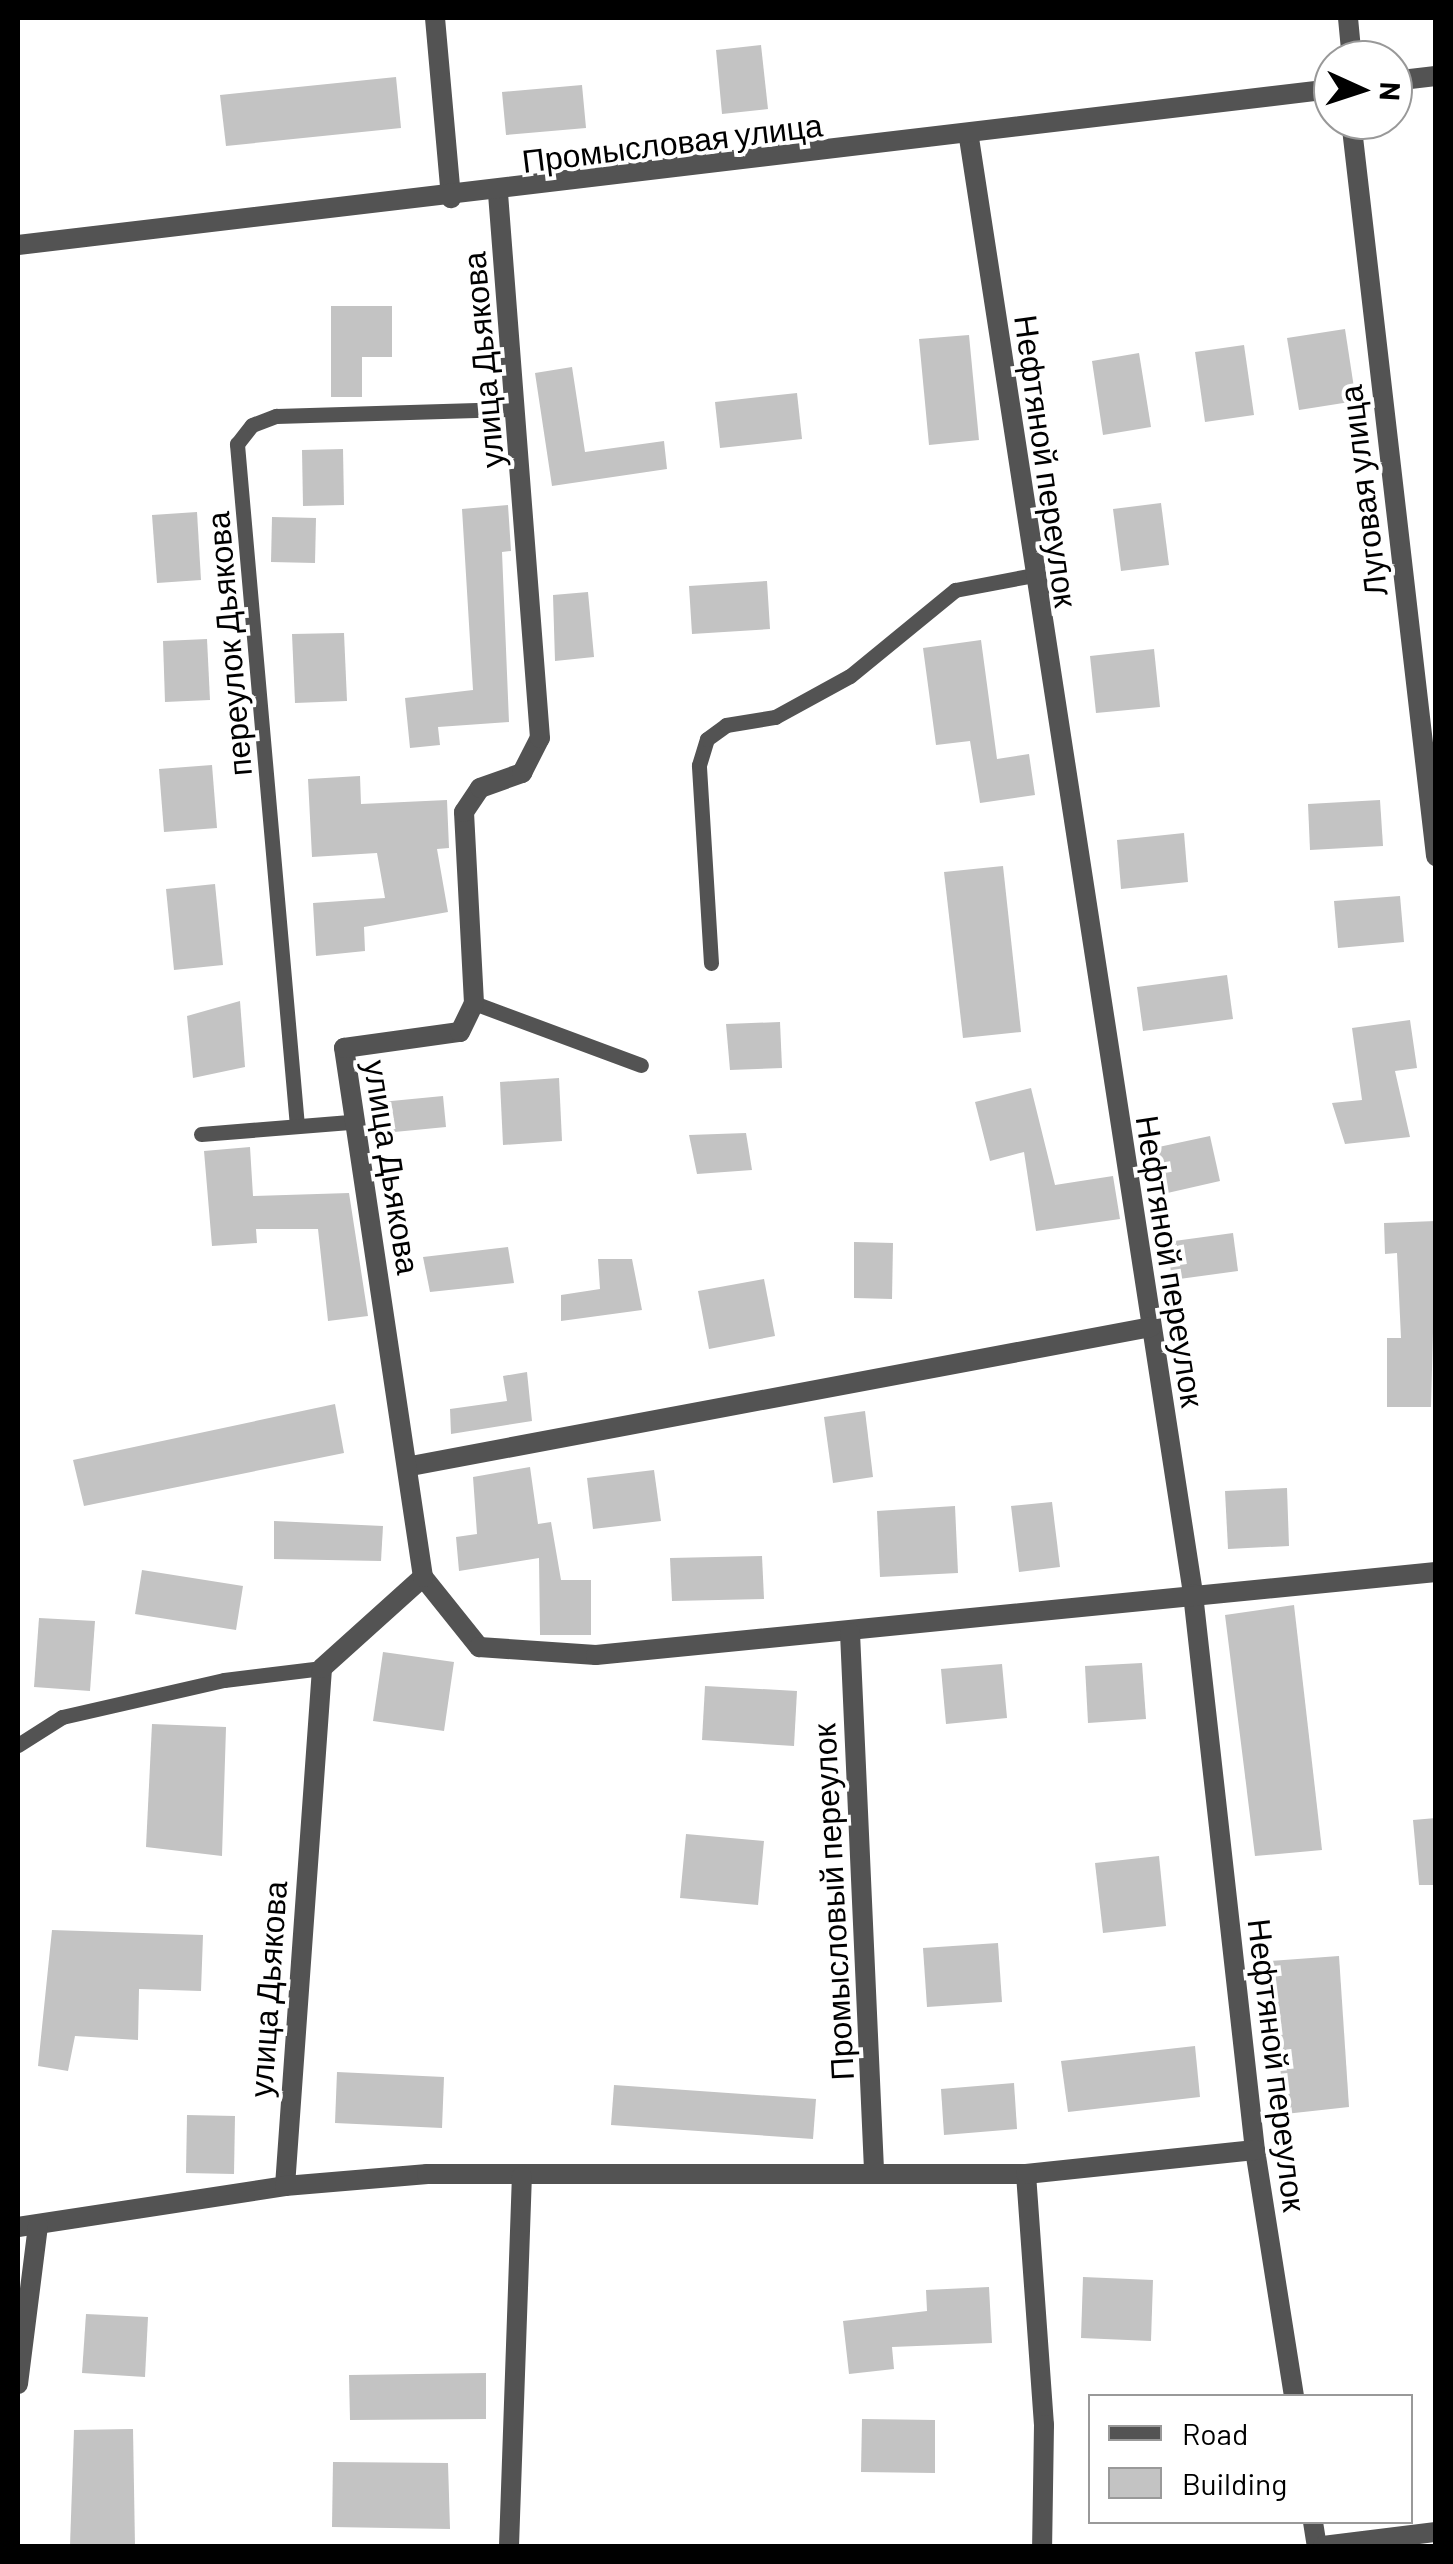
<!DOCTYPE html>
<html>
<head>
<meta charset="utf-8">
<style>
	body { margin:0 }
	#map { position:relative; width:1453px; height:2564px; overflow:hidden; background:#fff; font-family:Barlow,sans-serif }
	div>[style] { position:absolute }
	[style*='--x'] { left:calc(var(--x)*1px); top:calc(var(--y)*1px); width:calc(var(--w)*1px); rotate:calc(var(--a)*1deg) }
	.building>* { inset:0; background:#c3c3c3 }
	.service>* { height:15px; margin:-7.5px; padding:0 7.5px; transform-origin:7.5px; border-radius:7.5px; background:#535353 }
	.minor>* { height:20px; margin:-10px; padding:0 10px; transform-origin:10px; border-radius:10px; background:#535353 }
	.tertiary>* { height:20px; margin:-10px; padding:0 10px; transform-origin:10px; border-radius:10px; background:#535353 }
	span { translate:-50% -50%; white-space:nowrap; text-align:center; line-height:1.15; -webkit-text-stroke:8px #fff; paint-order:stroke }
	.street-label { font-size:32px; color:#000 }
	.frame { position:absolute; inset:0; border:20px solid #000; pointer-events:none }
	.legend { position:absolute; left:1088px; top:2394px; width:325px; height:130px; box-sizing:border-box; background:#fff; border:2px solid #999; margin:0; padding:12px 18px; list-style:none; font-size:30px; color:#000 }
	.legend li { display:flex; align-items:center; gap:20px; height:50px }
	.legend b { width:50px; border:2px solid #999 }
	.north { position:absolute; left:1313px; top:40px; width:100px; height:100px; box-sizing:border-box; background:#fff; border:2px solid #999; border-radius:50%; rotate:93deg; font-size:28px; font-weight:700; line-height:40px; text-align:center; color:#000 }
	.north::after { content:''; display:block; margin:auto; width:35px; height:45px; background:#000; clip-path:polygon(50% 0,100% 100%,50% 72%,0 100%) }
</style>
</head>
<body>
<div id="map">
	<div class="building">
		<div style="clip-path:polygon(761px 45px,768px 109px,722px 114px,716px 50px)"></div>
		<div style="clip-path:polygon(396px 77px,401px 128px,226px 146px,220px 95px)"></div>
		<div style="clip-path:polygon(582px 85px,586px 128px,506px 135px,502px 92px)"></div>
		<div style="clip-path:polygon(331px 306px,392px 306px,392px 357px,362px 357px,362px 397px,331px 397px)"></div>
		<div style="clip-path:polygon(1345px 329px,1356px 401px,1299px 410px,1287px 338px)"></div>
		<div style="clip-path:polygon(969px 335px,979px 440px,929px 445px,919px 339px)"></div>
		<div style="clip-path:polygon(1244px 345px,1254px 415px,1205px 422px,1195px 352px)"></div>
		<div style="clip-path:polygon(1139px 353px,1151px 427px,1103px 435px,1092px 361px)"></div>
		<div style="clip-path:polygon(572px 367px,585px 452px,664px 441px,667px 469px,552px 486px,535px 373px)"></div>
		<div style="clip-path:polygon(797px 393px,802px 439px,720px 448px,715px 402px)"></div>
		<div style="clip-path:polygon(343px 449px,344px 505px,303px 506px,302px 450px)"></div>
		<div style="clip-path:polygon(1161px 503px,1169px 565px,1121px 571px,1113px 509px)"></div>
		<div style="clip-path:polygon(508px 505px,511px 551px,502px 552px,509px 722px,438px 727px,440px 745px,410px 748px,405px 698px,473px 690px,462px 509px)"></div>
		<div style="clip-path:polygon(197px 512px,201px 580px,157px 583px,152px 515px)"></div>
		<div style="clip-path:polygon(272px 517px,316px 518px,315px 563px,271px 562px)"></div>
		<div style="clip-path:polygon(767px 581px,770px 629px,692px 634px,689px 586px)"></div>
		<div style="clip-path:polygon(588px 592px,594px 657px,555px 661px,553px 595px)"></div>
		<div style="clip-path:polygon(344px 633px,347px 701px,295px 703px,292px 634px)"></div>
		<div style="clip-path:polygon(207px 639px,210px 700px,165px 702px,163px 641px)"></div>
		<div style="clip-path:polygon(981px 640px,997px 759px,1029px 754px,1035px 795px,980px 803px,970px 741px,936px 745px,923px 648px)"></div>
		<div style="clip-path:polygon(1154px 649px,1160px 707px,1096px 713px,1090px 656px)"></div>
		<div style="clip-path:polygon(212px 765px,217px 828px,164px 832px,159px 769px)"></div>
		<div style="clip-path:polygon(360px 776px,361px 804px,447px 800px,449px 848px,437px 849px,448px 912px,364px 927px,365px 951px,316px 956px,313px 903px,385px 898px,377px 853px,312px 857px,308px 779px)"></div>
		<div style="clip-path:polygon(1380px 800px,1383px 846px,1310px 850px,1308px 804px)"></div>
		<div style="clip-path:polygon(1184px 833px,1188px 882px,1121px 889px,1117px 840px)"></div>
		<div style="clip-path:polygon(1003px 866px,1021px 1032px,963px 1038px,944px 872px)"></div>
		<div style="clip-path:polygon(215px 884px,223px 965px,174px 970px,166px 889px)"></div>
		<div style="clip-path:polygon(1400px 896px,1404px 942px,1338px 948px,1334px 901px)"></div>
		<div style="clip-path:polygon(1227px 975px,1233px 1019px,1143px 1031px,1137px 987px)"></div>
		<div style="clip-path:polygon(240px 1001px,245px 1067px,193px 1078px,187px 1016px)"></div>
		<div style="clip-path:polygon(1410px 1020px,1417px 1068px,1395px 1071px,1410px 1137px,1345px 1144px,1332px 1103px,1362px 1100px,1352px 1028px)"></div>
		<div style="clip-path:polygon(780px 1022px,782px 1068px,730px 1070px,726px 1024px)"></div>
		<div style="clip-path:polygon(559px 1078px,562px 1141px,503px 1145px,500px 1082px)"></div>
		<div style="clip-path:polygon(1031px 1088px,1055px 1185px,1113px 1176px,1120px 1219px,1036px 1231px,1024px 1152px,990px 1161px,975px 1102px)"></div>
		<div style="clip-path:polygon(443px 1096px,446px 1127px,384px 1133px,381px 1102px)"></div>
		<div style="clip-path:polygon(746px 1133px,752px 1170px,697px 1174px,689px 1135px)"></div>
		<div style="clip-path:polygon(1210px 1136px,1220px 1181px,1163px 1194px,1154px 1148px)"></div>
		<div style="clip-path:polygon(250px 1147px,253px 1196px,349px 1193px,368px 1316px,328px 1321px,318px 1229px,256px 1229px,257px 1243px,212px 1246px,204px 1151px)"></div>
		<div style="clip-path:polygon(1436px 1221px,1431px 1407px,1387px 1407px,1387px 1338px,1401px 1338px,1397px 1253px,1385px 1254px,1384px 1223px)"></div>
		<div style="clip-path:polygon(1233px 1233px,1238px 1271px,1172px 1280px,1167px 1242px)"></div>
		<div style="clip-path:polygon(854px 1242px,893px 1243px,892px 1299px,854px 1298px)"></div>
		<div style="clip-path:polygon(508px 1247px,514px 1283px,430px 1292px,423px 1257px)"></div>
		<div style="clip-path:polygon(598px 1259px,632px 1259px,642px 1310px,561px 1321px,561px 1295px,600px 1289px)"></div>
		<div style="clip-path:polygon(764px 1279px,775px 1336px,709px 1349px,698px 1291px)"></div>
		<div style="clip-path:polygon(527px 1372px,532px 1421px,451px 1434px,450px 1409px,507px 1401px,503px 1376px)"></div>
		<div style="clip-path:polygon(335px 1404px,344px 1453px,84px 1506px,73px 1460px)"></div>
		<div style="clip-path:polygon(865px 1411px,873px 1477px,833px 1483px,824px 1417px)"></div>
		<div style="clip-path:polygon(530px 1467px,538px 1524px,551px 1522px,561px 1580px,591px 1580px,591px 1635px,540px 1635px,539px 1558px,459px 1571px,456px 1537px,477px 1534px,473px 1477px)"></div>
		<div style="clip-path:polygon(654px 1470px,661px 1521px,593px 1529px,587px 1478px)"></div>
		<div style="clip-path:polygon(1287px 1488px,1289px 1546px,1228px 1549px,1225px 1491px)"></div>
		<div style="clip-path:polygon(1052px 1502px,1060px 1567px,1019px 1572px,1011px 1506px)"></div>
		<div style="clip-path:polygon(955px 1506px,958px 1573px,880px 1577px,877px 1511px)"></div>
		<div style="clip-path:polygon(274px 1521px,383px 1526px,381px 1561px,274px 1559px)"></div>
		<div style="clip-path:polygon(762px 1556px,764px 1599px,672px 1601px,670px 1558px)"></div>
		<div style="clip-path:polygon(142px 1570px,243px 1586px,236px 1630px,135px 1614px)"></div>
		<div style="clip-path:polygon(1294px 1605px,1322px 1850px,1255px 1856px,1225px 1615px)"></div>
		<div style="clip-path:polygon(39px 1618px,95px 1621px,90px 1691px,34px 1687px)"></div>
		<div style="clip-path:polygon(383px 1652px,454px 1662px,444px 1731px,373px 1721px)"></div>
		<div style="clip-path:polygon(1142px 1663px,1146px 1719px,1088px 1723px,1085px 1666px)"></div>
		<div style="clip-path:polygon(1002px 1664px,1007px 1718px,946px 1724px,941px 1669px)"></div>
		<div style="clip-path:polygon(705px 1686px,797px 1691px,794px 1746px,702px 1740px)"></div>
		<div style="clip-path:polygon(152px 1724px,226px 1727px,222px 1856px,146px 1847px)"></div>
		<div style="clip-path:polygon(1436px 1818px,1436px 1885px,1419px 1885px,1413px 1820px)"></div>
		<div style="clip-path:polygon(686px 1834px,764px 1841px,758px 1905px,680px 1898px)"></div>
		<div style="clip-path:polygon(1159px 1856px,1166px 1926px,1103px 1933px,1095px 1863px)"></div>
		<div style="clip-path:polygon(52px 1930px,203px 1935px,201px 1991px,139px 1989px,138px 2040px,75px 2036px,68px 2071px,38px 2066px)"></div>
		<div style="clip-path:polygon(998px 1943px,1002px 2002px,927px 2007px,923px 1948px)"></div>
		<div style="clip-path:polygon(1339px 1956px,1349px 2107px,1285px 2114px,1269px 1961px)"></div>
		<div style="clip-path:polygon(1195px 2046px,1200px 2097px,1068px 2112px,1061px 2061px)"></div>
		<div style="clip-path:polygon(337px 2072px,444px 2077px,442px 2128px,335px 2123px)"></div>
		<div style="clip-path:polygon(1014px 2083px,1017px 2129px,944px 2135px,941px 2089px)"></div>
		<div style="clip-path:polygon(614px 2085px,816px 2099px,813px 2139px,611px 2125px)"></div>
		<div style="clip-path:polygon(187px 2115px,235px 2116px,234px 2174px,186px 2173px)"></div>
		<div style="clip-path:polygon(1083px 2277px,1153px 2280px,1151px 2341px,1081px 2338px)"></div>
		<div style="clip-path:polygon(989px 2287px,992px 2343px,892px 2347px,894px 2369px,849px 2374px,843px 2321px,927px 2311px,926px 2290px)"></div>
		<div style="clip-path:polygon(86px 2314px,148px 2317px,145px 2377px,82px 2373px)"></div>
		<div style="clip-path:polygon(486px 2373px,486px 2419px,350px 2420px,349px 2375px)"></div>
		<div style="clip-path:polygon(862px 2419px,935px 2420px,935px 2473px,861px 2472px)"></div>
		<div style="clip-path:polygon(133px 2429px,135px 2546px,70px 2546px,74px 2430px)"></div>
		<div style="clip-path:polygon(333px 2462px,448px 2463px,450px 2529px,332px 2527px)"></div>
	</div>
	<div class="service">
		<div style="--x:711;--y:963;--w:198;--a:-93.5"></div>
		<div style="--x:699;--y:765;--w:27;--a:-73"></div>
		<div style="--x:707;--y:739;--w:24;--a:-36"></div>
		<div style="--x:726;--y:725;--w:50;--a:-9.3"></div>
		<div style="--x:775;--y:717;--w:85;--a:-28.7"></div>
		<div style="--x:850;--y:676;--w:136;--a:-39.3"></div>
		<div style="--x:955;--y:590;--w:80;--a:-10.8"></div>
		<div style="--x:474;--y:1003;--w:178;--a:20.4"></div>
		<div style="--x:297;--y:1126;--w:685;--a:-95.03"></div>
		<div style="--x:237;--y:444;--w:24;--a:-52"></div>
		<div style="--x:252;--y:425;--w:26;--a:-21"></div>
		<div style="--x:276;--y:416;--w:239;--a:-1.7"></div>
		<div style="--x:201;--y:1134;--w:149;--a:-4.6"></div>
		<div style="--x:18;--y:1745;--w:52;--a:-32.5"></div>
		<div style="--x:62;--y:1717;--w:166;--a:-12.9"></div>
		<div style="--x:224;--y:1680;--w:99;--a:-7"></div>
	</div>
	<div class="minor">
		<div style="--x:435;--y:18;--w:181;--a:84.9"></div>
		<div style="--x:1348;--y:18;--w:42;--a:84.6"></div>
		<div style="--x:1351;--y:120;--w:741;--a:83.41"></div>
		<div style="--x:969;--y:138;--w:1473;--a:81.25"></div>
		<div style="--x:1193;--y:1594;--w:559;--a:83.64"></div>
		<div style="--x:1255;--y:2150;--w:249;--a:81"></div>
		<div style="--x:411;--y:1466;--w:753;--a:-10.64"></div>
		<div style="--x:423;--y:1577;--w:90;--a:51.3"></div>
		<div style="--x:479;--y:1647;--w:117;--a:3.9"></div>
		<div style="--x:596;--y:1655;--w:844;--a:-5.64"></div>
		<div style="--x:850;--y:1633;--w:537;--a:87.44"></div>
		<div style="--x:1026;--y:2174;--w:252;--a:85.9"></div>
		<div style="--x:1044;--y:2425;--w:121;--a:90.9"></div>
		<div style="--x:285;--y:2186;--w:519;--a:-85.91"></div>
		<div style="--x:322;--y:1668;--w:136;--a:-42"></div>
		<div style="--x:423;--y:1577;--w:535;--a:-98.49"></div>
		<div style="--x:344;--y:1048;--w:117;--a:-7.9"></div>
		<div style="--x:460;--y:1032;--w:32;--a:-64"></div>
		<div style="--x:474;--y:1003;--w:191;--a:-93"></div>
		<div style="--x:464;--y:812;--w:29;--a:-56"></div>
		<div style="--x:480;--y:788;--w:45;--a:-19.7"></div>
		<div style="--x:522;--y:773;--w:39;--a:-63"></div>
		<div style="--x:540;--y:738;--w:547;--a:-94.41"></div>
		<div style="--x:18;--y:2227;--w:270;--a:-8.7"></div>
		<div style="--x:285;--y:2186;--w:143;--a:-4.8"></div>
		<div style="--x:427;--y:2174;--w:599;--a:0"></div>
		<div style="--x:1026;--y:2174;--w:230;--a:-6"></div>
		<div style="--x:18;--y:2384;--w:160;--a:-82.8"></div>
		<div style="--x:1313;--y:2522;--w:24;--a:81"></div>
		<div style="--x:509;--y:2546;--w:370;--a:-88"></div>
		<div style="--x:1323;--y:2546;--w:114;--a:-7.1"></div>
	</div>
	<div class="tertiary">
		<div style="--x:1393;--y:81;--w:43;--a:-6.6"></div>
		<div style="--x:18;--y:245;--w:1324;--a:-6.77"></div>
	</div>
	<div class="street-label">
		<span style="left:672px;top:142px;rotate:-7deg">Промысловая улица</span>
		<span style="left:482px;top:360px;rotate:-95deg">улица Дьякова</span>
		<span style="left:1047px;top:461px;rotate:82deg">Нефтяной переулок</span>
		<span style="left:1362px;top:491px;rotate:-97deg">Луговая улица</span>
		<span style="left:228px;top:644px;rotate:-95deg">переулок Дьякова</span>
		<span style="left:393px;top:1167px;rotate:81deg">улица Дьякова</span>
		<span style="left:1171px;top:1261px;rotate:81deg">Нефтяной переулок</span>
		<span style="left:832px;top:1902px;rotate:-93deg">Промысловый переулок</span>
		<span style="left:267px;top:1989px;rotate:-86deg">улица Дьякова</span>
		<span style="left:1278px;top:2065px;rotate:83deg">Нефтяной переулок</span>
	</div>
	<div class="frame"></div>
	<ul class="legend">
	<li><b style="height:12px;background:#535353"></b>Road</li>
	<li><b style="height:28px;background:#c3c3c3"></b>Building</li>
	</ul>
	<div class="north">N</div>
</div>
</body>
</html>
